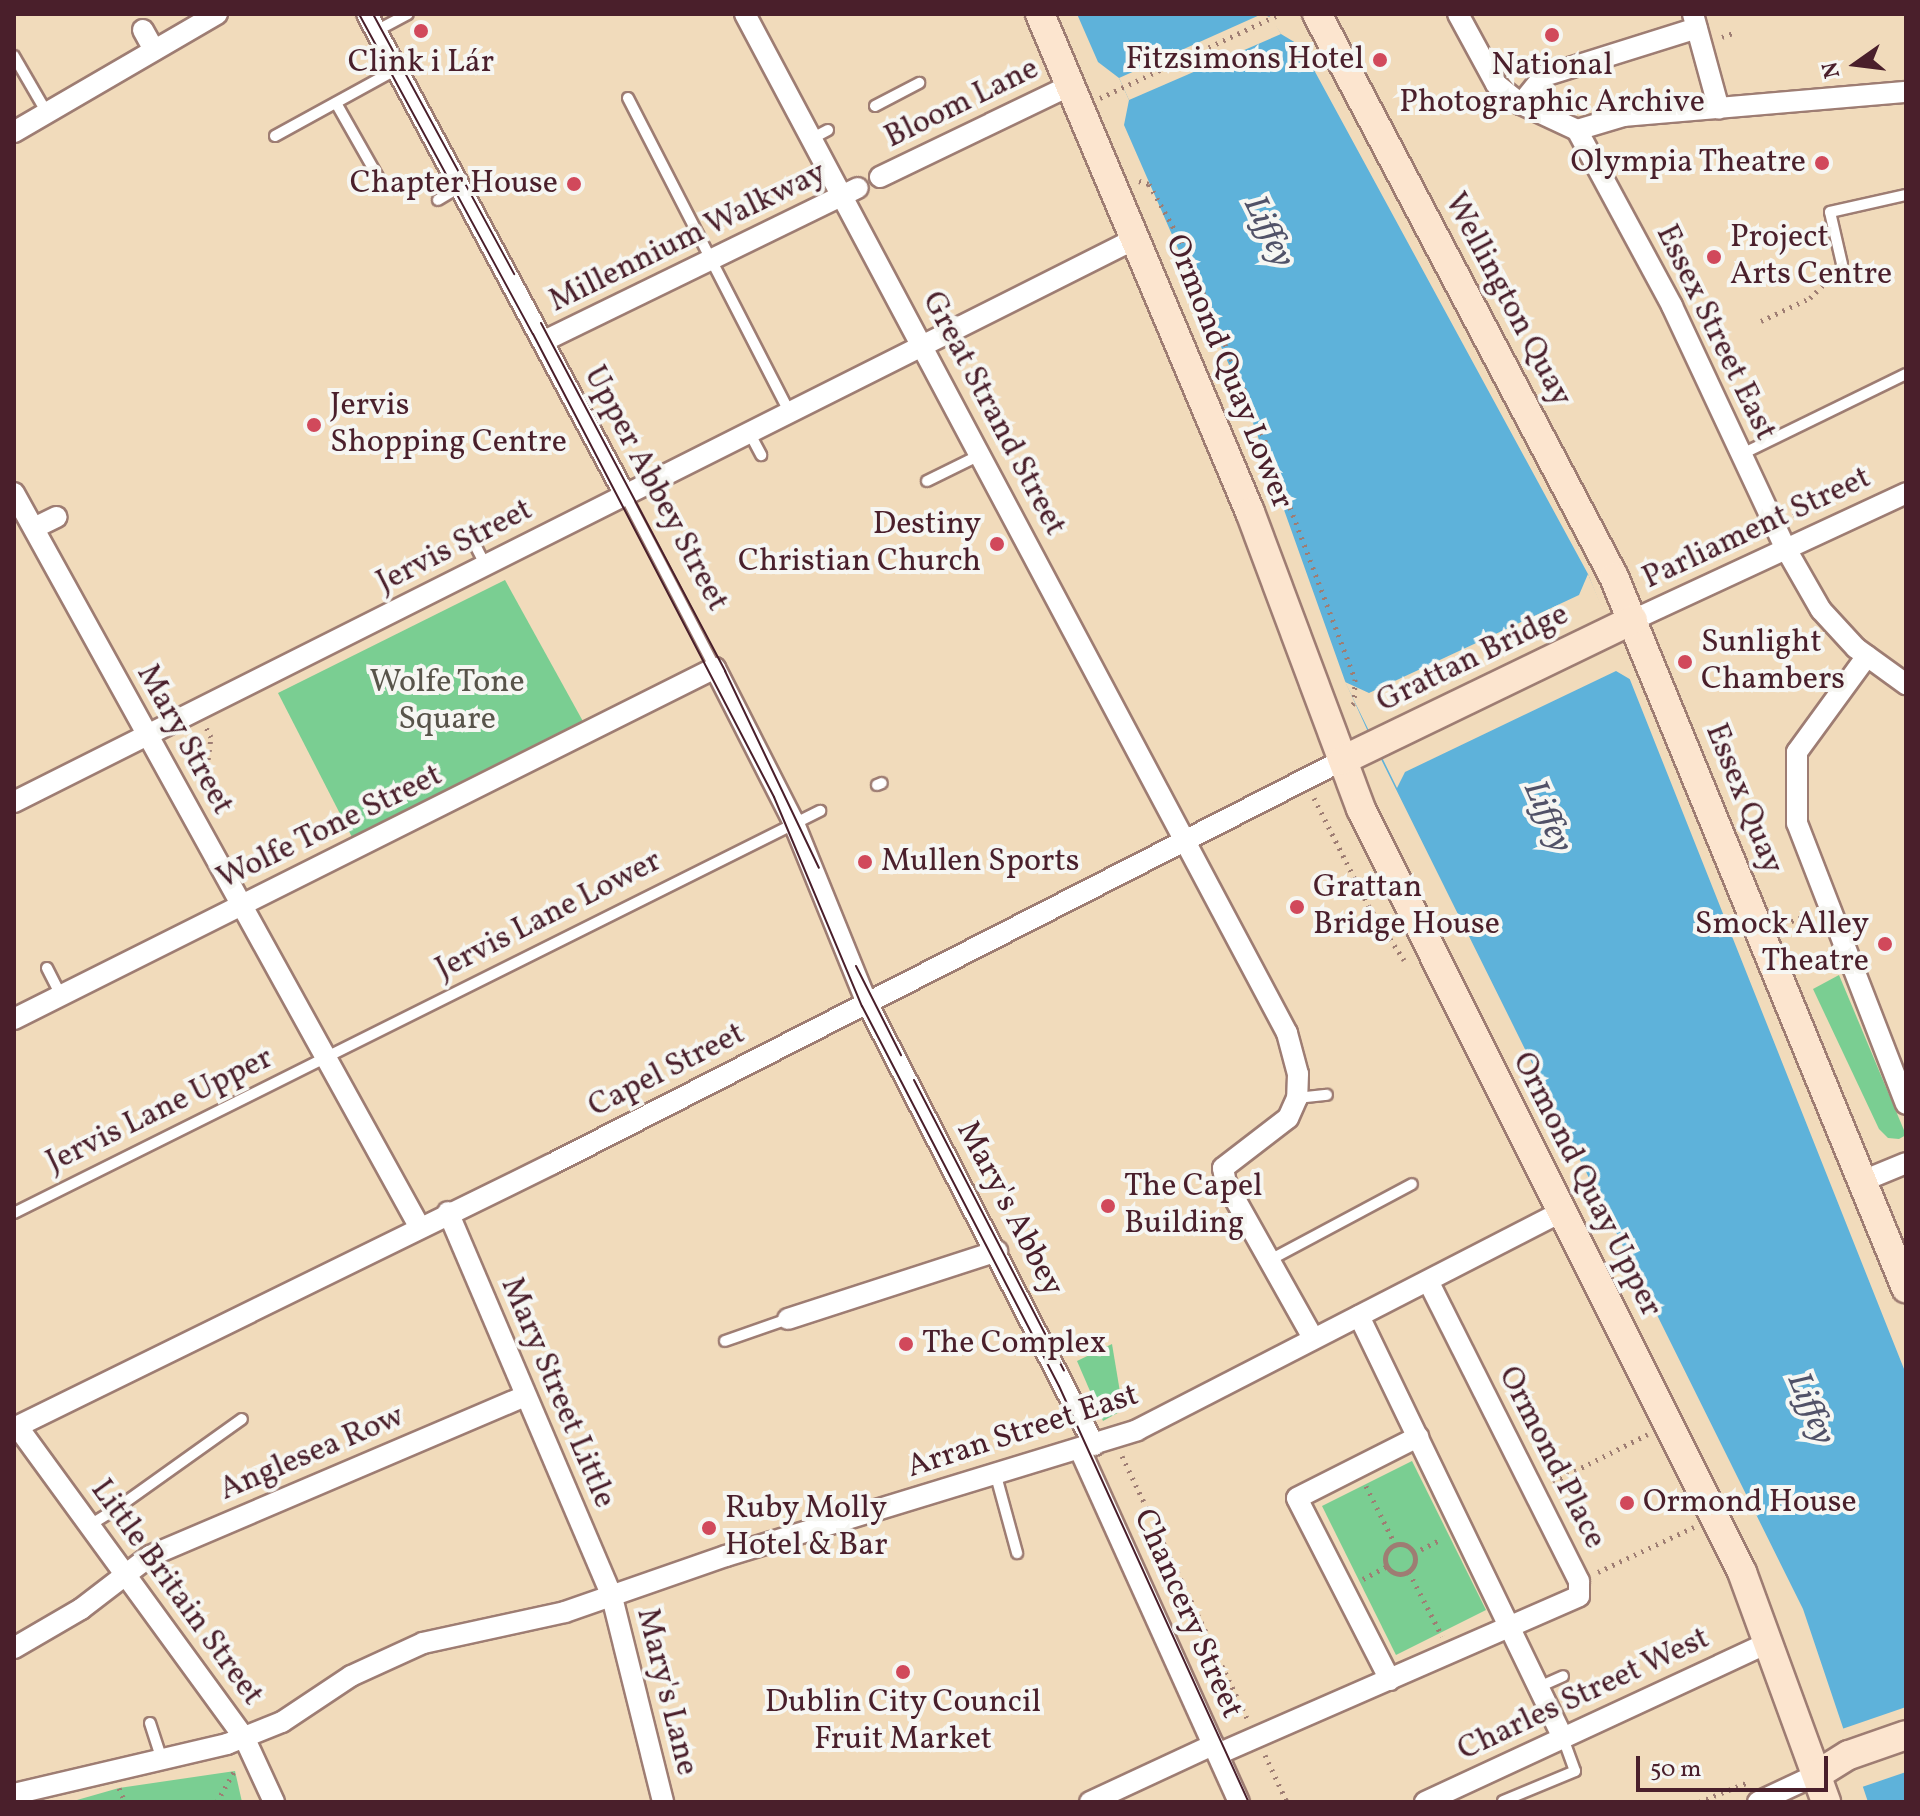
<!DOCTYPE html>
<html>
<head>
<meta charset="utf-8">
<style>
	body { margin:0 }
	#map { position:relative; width:1920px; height:1816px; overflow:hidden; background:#f1dbbb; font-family:Vollkorn,serif }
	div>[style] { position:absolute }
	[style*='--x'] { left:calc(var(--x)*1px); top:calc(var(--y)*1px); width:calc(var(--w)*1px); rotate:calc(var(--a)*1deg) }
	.green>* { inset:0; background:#7ace92 }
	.water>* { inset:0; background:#5eb2da }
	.pier>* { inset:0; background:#f1dbbb }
	.path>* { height:5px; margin-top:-2.5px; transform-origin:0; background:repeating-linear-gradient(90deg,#9e7d73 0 2px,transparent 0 8px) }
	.path>.ring { margin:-2.5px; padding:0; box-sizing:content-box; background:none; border:5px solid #9e7d73; border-radius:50% }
	.roads { filter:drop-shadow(2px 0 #9e7d73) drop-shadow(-2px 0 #9e7d73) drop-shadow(0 2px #9e7d73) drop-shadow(0 -2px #9e7d73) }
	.lane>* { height:10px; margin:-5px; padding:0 5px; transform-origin:5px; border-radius:5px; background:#fff }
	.street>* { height:20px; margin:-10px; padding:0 10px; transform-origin:10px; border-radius:10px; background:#fff }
	.secondary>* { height:28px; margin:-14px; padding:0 14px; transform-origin:14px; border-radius:14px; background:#fce5cf }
	.tram>* { height:2px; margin:-1px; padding:0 1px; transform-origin:1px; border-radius:1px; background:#4a1f2b }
	.dots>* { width:22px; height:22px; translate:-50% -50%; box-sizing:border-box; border:4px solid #f6f6f2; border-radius:50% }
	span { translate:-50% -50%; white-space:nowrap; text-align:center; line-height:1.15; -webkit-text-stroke:8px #f6f6f2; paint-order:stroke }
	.poi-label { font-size:32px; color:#4a1f2b }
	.right { translate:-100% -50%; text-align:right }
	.left { translate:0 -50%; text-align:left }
	.street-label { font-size:32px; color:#4a1f2b }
	.park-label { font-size:32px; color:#58544a }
	.water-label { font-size:34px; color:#515268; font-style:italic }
	.frame { position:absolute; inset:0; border:16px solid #4a1f2b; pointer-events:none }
	.north { position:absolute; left:1816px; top:24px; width:80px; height:80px; -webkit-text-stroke:6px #f6f6f2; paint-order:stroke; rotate:256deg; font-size:22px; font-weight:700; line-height:32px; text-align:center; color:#4a1f2b }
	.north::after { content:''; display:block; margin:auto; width:28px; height:36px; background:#4a1f2b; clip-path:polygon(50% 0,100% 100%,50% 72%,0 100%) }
	.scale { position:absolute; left:1636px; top:1756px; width:192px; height:36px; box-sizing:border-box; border:4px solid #4a1f2b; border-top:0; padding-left:10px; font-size:24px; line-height:28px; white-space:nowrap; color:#4a1f2b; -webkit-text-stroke:6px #f6f6f2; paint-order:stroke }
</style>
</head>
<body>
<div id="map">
	<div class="green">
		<div style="clip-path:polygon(505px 580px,585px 725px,354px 841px,278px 693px)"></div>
		<div style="clip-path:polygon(1839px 975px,1906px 1135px,1899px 1139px,1888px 1138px,1879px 1129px,1813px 989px)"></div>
		<div style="clip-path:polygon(1112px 1344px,1123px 1410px,1103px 1421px,1077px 1361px)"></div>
		<div style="clip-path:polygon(1412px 1461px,1486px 1610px,1396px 1655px,1322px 1506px)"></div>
		<div style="clip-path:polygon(235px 1771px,242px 1802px,70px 1802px,119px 1788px)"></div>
	</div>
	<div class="water">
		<div style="clip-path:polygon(1077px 14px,1268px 14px,1281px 34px,1301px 46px,1588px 574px,1906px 1374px,1906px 1802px,1868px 1802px,1803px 1609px,1374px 745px,1345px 681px,1247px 406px,1124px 125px,1129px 100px,1119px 78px,1098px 62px)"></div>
	</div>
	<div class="pier">
		<div style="clip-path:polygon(1262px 14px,1272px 18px,1281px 34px,1129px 100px,1119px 78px)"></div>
		<div style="clip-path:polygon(1588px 574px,1633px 681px,1616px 671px,1405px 772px,1397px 788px,1345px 682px,1369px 693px,1579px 595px)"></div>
		<div style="clip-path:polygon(1906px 1707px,1906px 1772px,1862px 1787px,1842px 1729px)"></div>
	</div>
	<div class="path">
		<div style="--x:1722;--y:37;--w:15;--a:-20"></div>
		<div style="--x:1100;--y:98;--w:199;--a:-25"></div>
		<div style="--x:1139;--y:181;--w:10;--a:17"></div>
		<div style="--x:1149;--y:184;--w:65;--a:60.7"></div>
		<div style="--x:1181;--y:241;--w:200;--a:67"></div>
		<div style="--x:1259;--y:425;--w:272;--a:69.3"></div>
		<div style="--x:1355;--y:679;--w:24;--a:92"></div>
		<div style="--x:1354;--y:703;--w:7;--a:135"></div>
		<div style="--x:1761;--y:321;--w:54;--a:-25.1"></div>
		<div style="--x:1810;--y:298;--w:33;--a:-45"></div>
		<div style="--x:1793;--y:516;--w:70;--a:-23.6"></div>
		<div style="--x:204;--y:791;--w:54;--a:-82.6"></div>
		<div style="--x:211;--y:737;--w:11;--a:-117"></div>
		<div style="--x:1314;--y:798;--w:120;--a:63.2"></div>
		<div style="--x:1368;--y:905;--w:66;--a:56.8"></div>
		<div style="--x:1784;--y:924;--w:30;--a:-21"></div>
		<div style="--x:1122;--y:1456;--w:290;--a:64.5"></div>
		<div style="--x:1553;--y:1482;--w:106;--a:-26.8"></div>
		<div style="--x:1366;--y:1486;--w:65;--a:63.4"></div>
		<div class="ring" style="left:1385px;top:1544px;width:25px;height:25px"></div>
		<div style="--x:1414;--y:1553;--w:31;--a:-27"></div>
		<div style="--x:1409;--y:1572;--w:72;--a:62.7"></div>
		<div style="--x:1598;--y:1572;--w:106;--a:-25.1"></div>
		<div style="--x:1363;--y:1579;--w:27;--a:-28"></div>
		<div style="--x:1265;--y:1755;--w:52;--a:64.9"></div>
		<div style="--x:119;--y:1788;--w:15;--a:67"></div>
		<div style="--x:217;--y:1802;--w:39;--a:-61"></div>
		<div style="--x:1699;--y:1802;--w:51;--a:-22"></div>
	</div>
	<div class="roads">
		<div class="lane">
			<div style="--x:376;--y:31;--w:36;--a:-28"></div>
			<div style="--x:14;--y:56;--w:66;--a:59.9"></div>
			<div style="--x:628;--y:98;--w:354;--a:62.8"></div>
			<div style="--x:336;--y:103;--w:93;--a:60.4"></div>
			<div style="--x:875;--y:106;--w:50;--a:-27.6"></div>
			<div style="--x:275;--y:136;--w:139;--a:-28.8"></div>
			<div style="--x:813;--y:138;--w:17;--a:-28"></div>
			<div style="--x:438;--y:200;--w:26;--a:-31"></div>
			<div style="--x:1842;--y:264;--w:53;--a:-103"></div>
			<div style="--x:1830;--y:212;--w:78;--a:-12.6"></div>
			<div style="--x:750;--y:434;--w:24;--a:62"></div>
			<div style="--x:1742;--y:454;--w:182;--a:-26"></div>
			<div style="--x:927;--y:481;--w:59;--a:-26.1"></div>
			<div style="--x:625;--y:495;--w:195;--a:62.5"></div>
			<div style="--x:471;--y:537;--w:31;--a:63"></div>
			<div style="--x:877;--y:785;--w:5;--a:-22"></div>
			<div style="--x:47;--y:968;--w:30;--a:63"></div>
			<div style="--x:1297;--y:1098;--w:30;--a:-6"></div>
			<div style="--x:14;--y:1213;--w:901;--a:-26.51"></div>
			<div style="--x:1268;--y:1261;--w:163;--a:-28.1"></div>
			<div style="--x:725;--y:1341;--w:67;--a:-19.2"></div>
			<div style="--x:996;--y:1476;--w:80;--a:74.7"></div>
			<div style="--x:127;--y:1501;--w:141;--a:-35.5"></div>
			<div style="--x:90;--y:1525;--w:19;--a:-32"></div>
			<div style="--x:1541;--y:1686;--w:24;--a:-24"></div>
			<div style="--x:150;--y:1723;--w:39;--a:72"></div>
			<div style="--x:1503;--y:1801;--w:78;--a:-22.6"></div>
			<div style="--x:1575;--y:1771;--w:35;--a:-110"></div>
		</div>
		<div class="street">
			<div style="--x:367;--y:14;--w:546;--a:61.79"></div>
			<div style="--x:745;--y:14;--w:1154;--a:61.99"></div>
			<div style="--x:1287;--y:1033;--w:42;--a:75"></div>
			<div style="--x:1298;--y:1074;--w:24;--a:92"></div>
			<div style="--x:1297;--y:1098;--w:22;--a:114"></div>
			<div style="--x:1288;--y:1118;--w:82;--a:142.4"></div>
			<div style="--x:1223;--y:1168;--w:15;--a:79"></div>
			<div style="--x:1226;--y:1183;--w:178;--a:60.7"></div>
			<div style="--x:1458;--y:14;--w:80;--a:61.5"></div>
			<div style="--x:1496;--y:84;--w:32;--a:39"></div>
			<div style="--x:1521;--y:104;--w:62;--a:24.9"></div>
			<div style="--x:1577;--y:130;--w:200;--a:61.6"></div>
			<div style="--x:1672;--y:306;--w:268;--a:64.9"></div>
			<div style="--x:1786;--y:549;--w:70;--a:60.2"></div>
			<div style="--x:1821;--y:610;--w:52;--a:47.4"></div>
			<div style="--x:1856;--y:648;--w:62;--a:35.8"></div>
			<div style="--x:1693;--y:14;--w:98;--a:74.7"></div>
			<div style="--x:143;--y:30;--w:23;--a:61"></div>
			<div style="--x:1521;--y:104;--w:36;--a:-51"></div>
			<div style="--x:1544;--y:76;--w:160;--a:-17.4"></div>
			<div style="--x:1577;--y:130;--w:49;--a:-16.6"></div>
			<div style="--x:1624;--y:116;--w:283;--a:-4.9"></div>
			<div style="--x:14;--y:132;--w:235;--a:-30.2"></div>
			<div style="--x:880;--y:177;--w:212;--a:-25.7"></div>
			<div style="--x:544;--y:341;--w:349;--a:-26"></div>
			<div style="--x:14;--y:493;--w:837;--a:61.08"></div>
			<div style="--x:34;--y:528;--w:25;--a:-26"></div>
			<div style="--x:1633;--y:620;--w:301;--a:-24.9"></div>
			<div style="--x:1867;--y:656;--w:119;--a:126.1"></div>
			<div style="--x:1797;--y:752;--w:71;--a:90"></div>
			<div style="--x:1797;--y:823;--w:301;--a:68.8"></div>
			<div style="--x:14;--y:802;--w:1257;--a:-26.67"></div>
			<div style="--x:14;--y:1019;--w:784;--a:-26.6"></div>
			<div style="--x:715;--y:668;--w:172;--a:63"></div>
			<div style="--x:793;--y:821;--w:196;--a:67.9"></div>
			<div style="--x:867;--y:1003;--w:497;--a:62.8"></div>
			<div style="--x:1865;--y:1180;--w:44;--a:-22.5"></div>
			<div style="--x:448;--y:1212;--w:418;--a:66.9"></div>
			<div style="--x:612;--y:1597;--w:211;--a:76"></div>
			<div style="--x:1359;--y:1316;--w:469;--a:64.2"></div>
			<div style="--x:788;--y:1319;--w:220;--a:-18"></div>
			<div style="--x:17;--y:1426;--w:385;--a:53.9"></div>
			<div style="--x:244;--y:1737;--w:72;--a:65.2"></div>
			<div style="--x:14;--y:1428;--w:599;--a:-26.14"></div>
			<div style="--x:552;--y:1164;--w:888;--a:-27.06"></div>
			<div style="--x:1080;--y:1450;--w:386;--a:65.7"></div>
			<div style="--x:14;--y:1648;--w:78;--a:-30.2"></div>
			<div style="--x:81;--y:1609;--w:87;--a:-37.5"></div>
			<div style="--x:150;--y:1556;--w:408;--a:-23.1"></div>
			<div style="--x:1390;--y:1680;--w:204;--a:-117.1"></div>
			<div style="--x:1297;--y:1498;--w:136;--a:-26.8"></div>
			<div style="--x:1218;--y:1754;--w:394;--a:-23.6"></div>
			<div style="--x:1579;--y:1596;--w:15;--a:-90"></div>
			<div style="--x:1579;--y:1581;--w:334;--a:-116.7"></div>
			<div style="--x:14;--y:1794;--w:219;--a:-13.2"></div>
			<div style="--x:227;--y:1744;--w:59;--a:-21.8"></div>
			<div style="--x:282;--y:1722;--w:83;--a:-33.7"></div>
			<div style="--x:351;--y:1676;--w:79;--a:-24.6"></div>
			<div style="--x:423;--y:1643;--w:145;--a:-12.3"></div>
			<div style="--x:565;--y:1612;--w:170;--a:-19.2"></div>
			<div style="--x:726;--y:1556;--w:430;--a:-17"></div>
			<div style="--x:1137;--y:1430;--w:479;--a:-27.2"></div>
			<div style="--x:1090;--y:1802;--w:136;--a:-24.9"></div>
			<div style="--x:1425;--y:1802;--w:379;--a:-24.9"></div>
			<div style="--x:1758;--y:1802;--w:66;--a:-25"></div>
		</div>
		<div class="secondary">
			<div style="--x:1040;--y:14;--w:540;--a:67.14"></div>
			<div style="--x:1250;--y:512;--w:317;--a:69.5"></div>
			<div style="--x:1361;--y:809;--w:853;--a:63.46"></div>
			<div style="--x:1742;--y:1572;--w:245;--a:69.9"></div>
			<div style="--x:1317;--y:14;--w:637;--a:62.19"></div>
			<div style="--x:1614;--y:577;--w:769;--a:67.67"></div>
			<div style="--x:1343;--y:760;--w:322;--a:-25.8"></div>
			<div style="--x:1818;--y:1774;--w:36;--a:-32"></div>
			<div style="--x:1849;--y:1755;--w:60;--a:-19.3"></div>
		</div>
	</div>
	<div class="tram">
		<div style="--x:359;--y:14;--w:364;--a:61.5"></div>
		<div style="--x:533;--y:334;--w:522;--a:62.5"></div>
		<div style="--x:774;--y:797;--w:227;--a:67.2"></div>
		<div style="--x:862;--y:1006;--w:428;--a:62.6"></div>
		<div style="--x:1059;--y:1386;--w:457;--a:65.5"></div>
		<div style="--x:373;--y:14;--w:296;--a:61.5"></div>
		<div style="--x:541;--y:323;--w:394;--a:62.1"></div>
		<div style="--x:725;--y:671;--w:218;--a:64.5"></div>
		<div style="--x:856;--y:966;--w:100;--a:63.2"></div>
		<div style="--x:914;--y:1080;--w:327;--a:62.7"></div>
	</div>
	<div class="dots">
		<div style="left:421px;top:31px;background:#d1495b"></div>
		<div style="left:1552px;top:35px;background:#d1495b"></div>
		<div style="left:1380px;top:60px;background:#d1495b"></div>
		<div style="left:1822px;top:163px;background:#d1495b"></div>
		<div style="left:574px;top:184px;background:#d1495b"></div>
		<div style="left:1714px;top:257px;background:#d1495b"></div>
		<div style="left:314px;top:425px;background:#d1495b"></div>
		<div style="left:997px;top:544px;background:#d1495b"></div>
		<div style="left:1685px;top:662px;background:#d1495b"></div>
		<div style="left:865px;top:862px;background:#d1495b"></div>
		<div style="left:1297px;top:907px;background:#d1495b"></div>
		<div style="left:1885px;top:944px;background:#d1495b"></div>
		<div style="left:1108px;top:1206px;background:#d1495b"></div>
		<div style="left:906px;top:1344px;background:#d1495b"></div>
		<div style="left:1627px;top:1503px;background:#d1495b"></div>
		<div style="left:709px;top:1528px;background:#d1495b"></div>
		<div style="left:903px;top:1672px;background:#d1495b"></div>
	</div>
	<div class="poi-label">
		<span class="right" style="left:1364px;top:60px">Fitzsimons Hotel</span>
		<span style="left:421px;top:63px">Clink i Lár</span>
		<span style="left:1552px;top:85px">National<br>Photographic Archive</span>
		<span class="right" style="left:1806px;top:163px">Olympia Theatre</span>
		<span class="right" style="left:558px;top:184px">Chapter House</span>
		<span class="left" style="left:1730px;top:257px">Project<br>Arts Centre</span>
		<span class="left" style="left:330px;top:425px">Jervis<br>Shopping Centre</span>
		<span class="right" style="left:981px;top:544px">Destiny<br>Christian Church</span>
		<span class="left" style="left:1701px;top:662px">Sunlight<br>Chambers</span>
		<span class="left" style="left:881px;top:862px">Mullen Sports</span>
		<span class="left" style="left:1313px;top:907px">Grattan<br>Bridge House</span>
		<span class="right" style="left:1869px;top:944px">Smock Alley<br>Theatre</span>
		<span class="left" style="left:1124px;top:1206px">The Capel<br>Building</span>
		<span class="left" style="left:922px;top:1344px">The Complex</span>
		<span class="left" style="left:1643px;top:1503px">Ormond House</span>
		<span class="left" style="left:725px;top:1528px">Ruby Molly<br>Hotel &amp; Bar</span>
		<span style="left:903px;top:1722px">Dublin City Council<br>Fruit Market</span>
	</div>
	<div class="street-label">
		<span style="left:962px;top:104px;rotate:-26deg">Bloom Lane</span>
		<span style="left:688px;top:238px;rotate:-26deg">Millennium Walkway</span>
		<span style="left:1507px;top:300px;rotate:62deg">Wellington Quay</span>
		<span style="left:1715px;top:333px;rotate:64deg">Essex Street East</span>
		<span style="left:1228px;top:372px;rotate:68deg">Ormond Quay Lower</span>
		<span style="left:993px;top:414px;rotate:62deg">Great Strand Street</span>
		<span style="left:655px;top:489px;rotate:62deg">Upper Abbey Street</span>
		<span style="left:1757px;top:529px;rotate:-25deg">Parliament Street</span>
		<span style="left:455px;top:547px;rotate:-27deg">Jervis Street</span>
		<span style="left:1473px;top:659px;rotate:-26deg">Grattan Bridge</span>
		<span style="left:184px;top:740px;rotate:61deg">Mary Street</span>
		<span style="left:1743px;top:799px;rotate:68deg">Essex Quay</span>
		<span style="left:330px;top:828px;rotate:-26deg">Wolfe Tone Street</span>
		<span style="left:549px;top:916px;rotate:-27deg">Jervis Lane Lower</span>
		<span style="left:667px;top:1071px;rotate:-27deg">Capel Street</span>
		<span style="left:160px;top:1111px;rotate:-26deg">Jervis Lane Upper</span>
		<span style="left:1586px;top:1185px;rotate:63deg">Ormond Quay Upper</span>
		<span style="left:1009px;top:1209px;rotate:62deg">Mary's Abbey</span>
		<span style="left:557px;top:1393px;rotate:67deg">Mary Street Little</span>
		<span style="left:1023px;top:1432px;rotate:-18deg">Arran Street East</span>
		<span style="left:312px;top:1454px;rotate:-23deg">Anglesea Row</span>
		<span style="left:1551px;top:1458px;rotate:63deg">Ormond Place</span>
		<span style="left:176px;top:1593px;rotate:54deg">Little Britain Street</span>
		<span style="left:1187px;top:1614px;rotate:66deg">Chancery Street</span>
		<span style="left:666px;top:1692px;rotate:76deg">Mary's Lane</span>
		<span style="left:1584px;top:1695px;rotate:-25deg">Charles Street West</span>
	</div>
	<div class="park-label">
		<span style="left:447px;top:702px">Wolfe Tone<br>Square</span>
	</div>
	<div class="water-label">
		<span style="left:1268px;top:232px;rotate:64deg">Liffey</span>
		<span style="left:1547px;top:817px;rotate:66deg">Liffey</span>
		<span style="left:1810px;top:1409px;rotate:67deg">Liffey</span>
	</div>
	<div class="frame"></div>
	<div class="north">N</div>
	<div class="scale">50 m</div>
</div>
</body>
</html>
